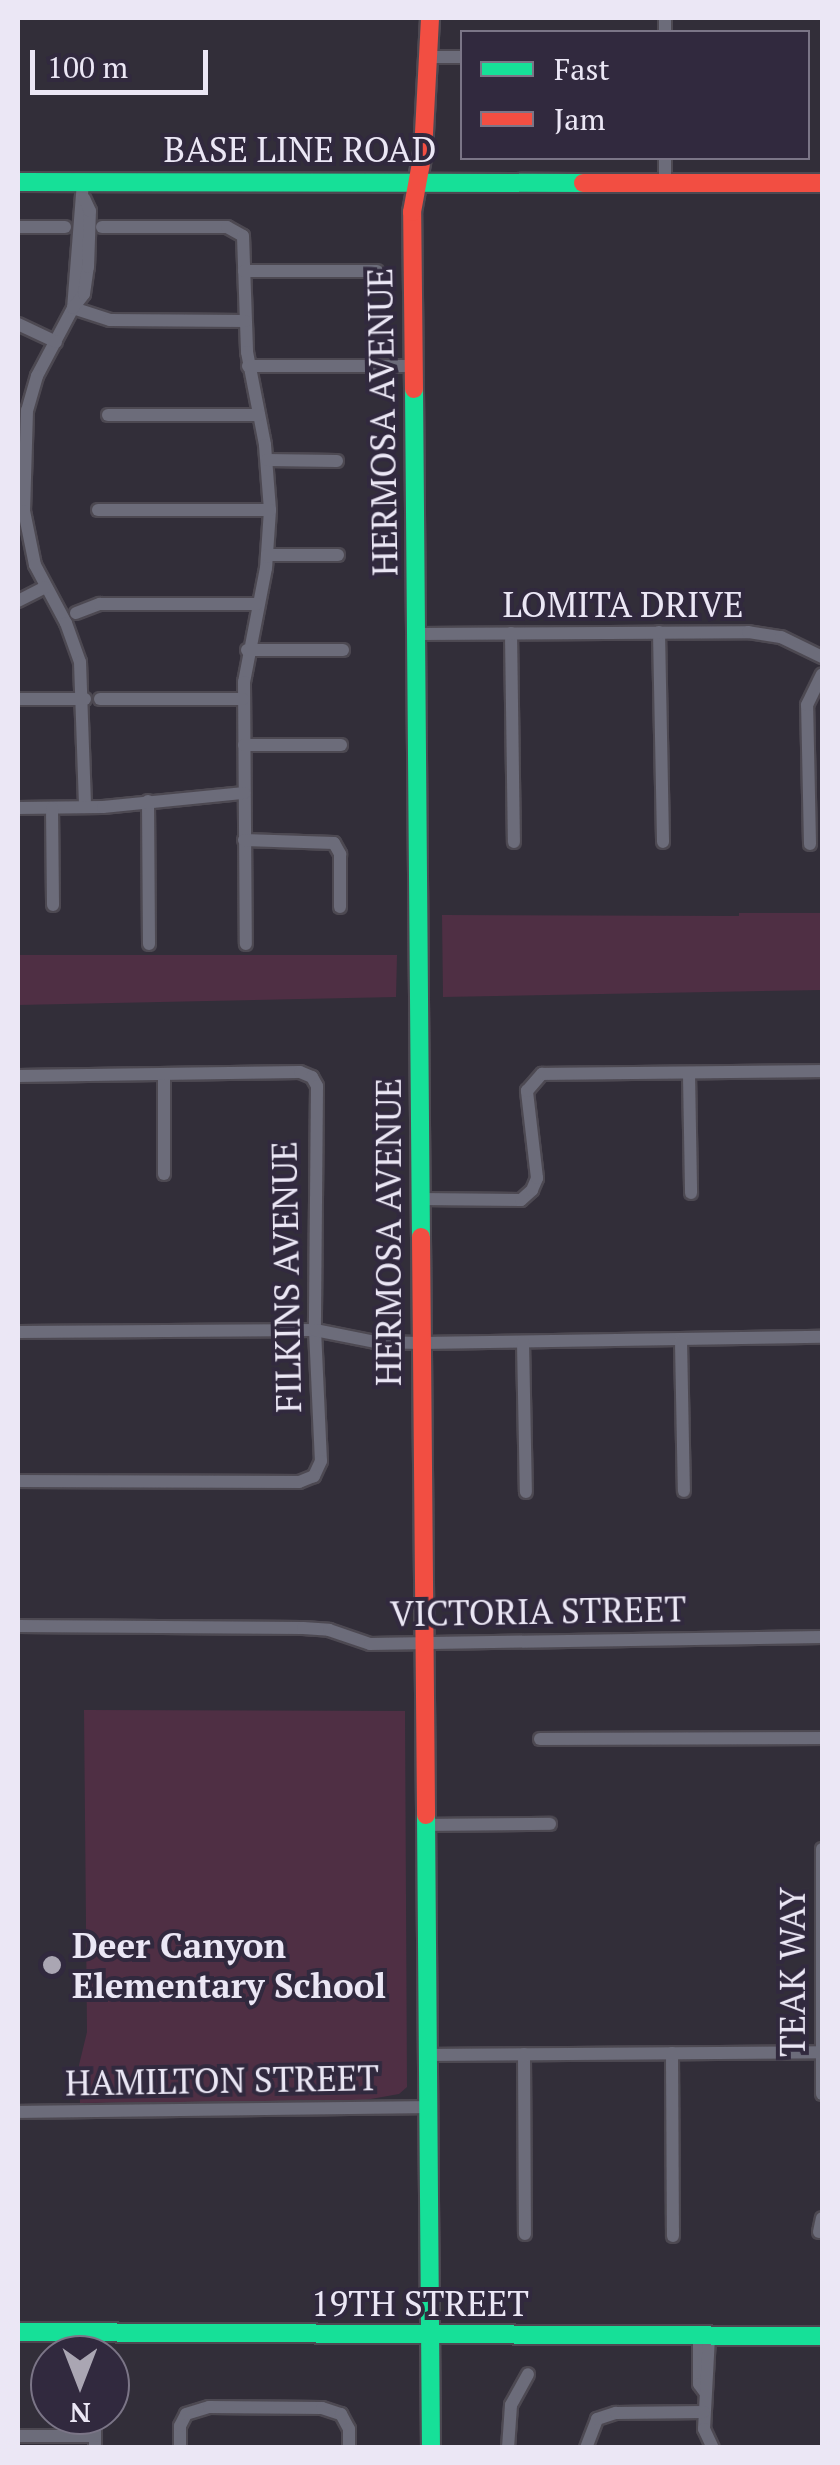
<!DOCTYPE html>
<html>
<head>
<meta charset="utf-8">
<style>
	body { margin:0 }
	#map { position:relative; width:840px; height:2465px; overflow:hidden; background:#322e39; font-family:"PT Serif",serif }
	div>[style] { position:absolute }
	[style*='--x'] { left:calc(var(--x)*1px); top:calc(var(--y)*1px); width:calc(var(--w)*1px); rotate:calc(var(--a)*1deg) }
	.green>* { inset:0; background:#4f2f44 }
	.roads { filter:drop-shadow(2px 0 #4d4952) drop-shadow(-2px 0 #4d4952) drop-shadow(0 2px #4d4952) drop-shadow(0 -2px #4d4952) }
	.street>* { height:12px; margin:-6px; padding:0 6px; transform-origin:6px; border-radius:6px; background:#6c6c7a }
	.fast>* { height:18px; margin:-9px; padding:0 9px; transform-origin:9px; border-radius:9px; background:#16e098 }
	.jam>* { height:18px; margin:-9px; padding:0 9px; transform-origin:9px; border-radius:9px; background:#f24e42 }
	.dots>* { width:28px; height:28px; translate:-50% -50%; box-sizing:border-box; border:5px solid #31293e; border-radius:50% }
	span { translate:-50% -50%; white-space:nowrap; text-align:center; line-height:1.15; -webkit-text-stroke:8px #31293e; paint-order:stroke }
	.street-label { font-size:35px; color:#ebe7f5 }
	.poi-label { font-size:35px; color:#ebe7f5; font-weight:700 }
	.left { translate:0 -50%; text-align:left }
	.frame { position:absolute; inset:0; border:20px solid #ebe7f5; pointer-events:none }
	.legend { position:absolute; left:460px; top:30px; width:350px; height:130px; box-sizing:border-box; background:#31293e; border:2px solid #7b7587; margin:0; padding:12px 18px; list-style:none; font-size:30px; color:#ebe7f5 }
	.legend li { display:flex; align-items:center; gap:20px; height:50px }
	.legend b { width:50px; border:2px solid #7b7587 }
	.north { position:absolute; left:30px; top:2335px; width:100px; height:100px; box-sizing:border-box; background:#31293e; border:2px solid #7b7587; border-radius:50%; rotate:180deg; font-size:28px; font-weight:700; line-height:40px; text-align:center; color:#ebe7f5 }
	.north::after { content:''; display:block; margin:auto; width:35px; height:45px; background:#aaa6b3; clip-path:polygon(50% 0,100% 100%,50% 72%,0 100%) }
	.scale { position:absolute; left:30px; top:50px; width:178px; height:45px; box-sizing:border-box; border:5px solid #ebe7f5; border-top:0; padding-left:12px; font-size:30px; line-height:35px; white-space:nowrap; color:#ebe7f5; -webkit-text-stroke:8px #31293e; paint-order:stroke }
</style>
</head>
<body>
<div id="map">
	<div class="green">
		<div style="clip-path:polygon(739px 913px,822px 913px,822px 990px,443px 997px,442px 915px,739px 916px)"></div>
		<div style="clip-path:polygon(18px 955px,397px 955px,396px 997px,18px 1005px)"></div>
		<div style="clip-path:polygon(84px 1710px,405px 1711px,407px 2087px,399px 2094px,365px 2100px,80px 2103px,79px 2065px,87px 2032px)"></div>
	</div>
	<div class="roads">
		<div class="street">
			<div style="--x:665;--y:18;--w:14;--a:90"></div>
			<div style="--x:429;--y:57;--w:33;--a:0"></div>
			<div style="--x:665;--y:158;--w:25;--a:90"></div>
			<div style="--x:83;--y:182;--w:126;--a:94.5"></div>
			<div style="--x:73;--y:308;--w:77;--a:117.9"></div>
			<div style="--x:37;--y:376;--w:35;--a:106"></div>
			<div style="--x:27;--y:410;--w:101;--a:91.7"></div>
			<div style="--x:24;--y:511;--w:55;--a:78.5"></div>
			<div style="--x:35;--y:565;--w:66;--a:61.9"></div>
			<div style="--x:66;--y:623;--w:41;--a:70.3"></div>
			<div style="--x:80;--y:662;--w:145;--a:88"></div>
			<div style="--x:18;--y:227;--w:47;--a:0"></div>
			<div style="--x:102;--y:227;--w:125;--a:0"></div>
			<div style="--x:227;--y:227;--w:18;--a:29"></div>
			<div style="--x:243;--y:236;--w:116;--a:88"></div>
			<div style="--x:247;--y:352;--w:95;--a:79"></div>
			<div style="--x:265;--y:445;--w:65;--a:85.6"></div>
			<div style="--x:270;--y:510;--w:58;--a:93.9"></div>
			<div style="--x:266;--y:568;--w:116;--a:100.9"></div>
			<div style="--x:244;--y:682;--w:262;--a:89.6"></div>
			<div style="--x:244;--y:271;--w:133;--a:0"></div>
			<div style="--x:73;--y:308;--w:39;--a:18"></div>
			<div style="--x:110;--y:320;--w:135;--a:0.4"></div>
			<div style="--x:73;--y:308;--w:18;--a:-52"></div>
			<div style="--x:84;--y:294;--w:27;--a:-82"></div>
			<div style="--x:88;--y:267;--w:56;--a:-88"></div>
			<div style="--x:90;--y:211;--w:14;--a:-115"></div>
			<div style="--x:18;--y:324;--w:42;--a:25.3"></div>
			<div style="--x:248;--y:366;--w:166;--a:0"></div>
			<div style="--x:108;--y:415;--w:151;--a:0"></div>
			<div style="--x:267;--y:460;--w:70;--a:0.8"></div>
			<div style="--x:98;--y:510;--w:172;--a:0"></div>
			<div style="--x:267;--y:555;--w:71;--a:0"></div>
			<div style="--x:18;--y:601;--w:30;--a:-27"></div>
			<div style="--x:76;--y:613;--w:26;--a:-21"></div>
			<div style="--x:100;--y:604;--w:157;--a:0"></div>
			<div style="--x:659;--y:632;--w:210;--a:88.9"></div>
			<div style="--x:511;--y:633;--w:209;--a:89.2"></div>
			<div style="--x:419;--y:634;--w:329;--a:-0.3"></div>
			<div style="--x:748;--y:632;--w:33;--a:9"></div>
			<div style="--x:781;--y:637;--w:46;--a:26"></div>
			<div style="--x:247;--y:650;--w:96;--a:0"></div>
			<div style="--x:18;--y:699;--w:67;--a:0"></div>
			<div style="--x:100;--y:699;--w:143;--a:0"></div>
			<div style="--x:244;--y:745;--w:97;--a:0"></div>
			<div style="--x:148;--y:801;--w:143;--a:89.6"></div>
			<div style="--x:18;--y:808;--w:85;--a:-0.7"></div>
			<div style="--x:103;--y:807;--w:142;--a:-5.7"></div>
			<div style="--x:52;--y:808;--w:97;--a:89.4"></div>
			<div style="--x:244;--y:840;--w:90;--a:1.9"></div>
			<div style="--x:334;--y:843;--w:13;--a:61"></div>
			<div style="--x:340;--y:854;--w:53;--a:90"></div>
			<div style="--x:810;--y:844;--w:139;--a:-91.2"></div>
			<div style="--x:807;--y:705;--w:34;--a:-64"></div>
			<div style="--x:689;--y:1074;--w:119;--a:89"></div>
			<div style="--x:164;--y:1075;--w:99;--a:90"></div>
			<div style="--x:18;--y:1076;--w:282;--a:-0.8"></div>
			<div style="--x:300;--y:1072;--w:13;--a:23"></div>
			<div style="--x:312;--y:1077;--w:10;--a:61"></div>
			<div style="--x:317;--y:1086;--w:244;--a:90.5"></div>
			<div style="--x:315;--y:1330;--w:131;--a:87.4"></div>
			<div style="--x:321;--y:1461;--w:17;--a:115"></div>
			<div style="--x:314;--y:1476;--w:16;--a:158"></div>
			<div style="--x:299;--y:1482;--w:281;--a:-179.8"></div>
			<div style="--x:420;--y:1199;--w:101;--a:0.6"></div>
			<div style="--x:521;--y:1200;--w:15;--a:-42"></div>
			<div style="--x:532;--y:1190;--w:13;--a:-67"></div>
			<div style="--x:537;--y:1178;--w:88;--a:-96.6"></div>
			<div style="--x:527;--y:1091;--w:23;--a:-49"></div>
			<div style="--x:542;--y:1074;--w:280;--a:-0.6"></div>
			<div style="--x:18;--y:1332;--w:297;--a:-0.4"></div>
			<div style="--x:315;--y:1330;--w:61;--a:11.3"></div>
			<div style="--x:375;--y:1342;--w:46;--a:1.2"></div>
			<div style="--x:421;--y:1343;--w:401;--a:-0.9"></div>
			<div style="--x:681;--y:1341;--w:150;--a:88.9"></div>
			<div style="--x:523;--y:1342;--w:150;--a:88.9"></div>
			<div style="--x:18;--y:1626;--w:285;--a:0.4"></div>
			<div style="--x:303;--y:1628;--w:26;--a:4"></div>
			<div style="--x:329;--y:1630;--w:43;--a:18.9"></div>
			<div style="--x:370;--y:1644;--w:452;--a:-0.9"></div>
			<div style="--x:540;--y:1739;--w:282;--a:-0.2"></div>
			<div style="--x:426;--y:1825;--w:124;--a:-0.5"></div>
			<div style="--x:822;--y:1849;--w:245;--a:90"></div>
			<div style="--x:672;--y:2053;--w:183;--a:89.7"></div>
			<div style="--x:524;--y:2054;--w:180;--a:89.7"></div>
			<div style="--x:427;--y:2055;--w:395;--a:-0.4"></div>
			<div style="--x:18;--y:2112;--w:410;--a:-0.7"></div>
			<div style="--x:819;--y:2232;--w:14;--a:-78"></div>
			<div style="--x:699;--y:2337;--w:47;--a:90"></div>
			<div style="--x:699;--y:2384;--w:9;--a:54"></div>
			<div style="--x:709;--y:2337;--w:92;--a:93.1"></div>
			<div style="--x:704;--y:2429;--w:21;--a:65"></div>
			<div style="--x:95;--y:2355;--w:23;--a:-88"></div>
			<div style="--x:95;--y:2415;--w:33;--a:90"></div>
			<div style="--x:18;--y:2436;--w:77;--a:0"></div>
			<div style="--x:180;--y:2448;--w:22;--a:-90"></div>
			<div style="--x:180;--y:2426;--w:13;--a:-63"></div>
			<div style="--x:186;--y:2414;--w:24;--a:-17"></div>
			<div style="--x:209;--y:2407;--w:113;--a:0.5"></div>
			<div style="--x:322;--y:2408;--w:20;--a:18"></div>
			<div style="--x:341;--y:2414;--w:17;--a:62"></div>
			<div style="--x:349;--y:2429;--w:19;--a:90"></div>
			<div style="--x:508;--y:2448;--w:43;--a:-86"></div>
			<div style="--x:511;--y:2405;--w:35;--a:-61"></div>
			<div style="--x:586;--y:2448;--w:31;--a:-69"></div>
			<div style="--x:597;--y:2419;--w:20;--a:-18"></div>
			<div style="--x:616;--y:2413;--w:88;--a:-0.7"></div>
		</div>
		<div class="fast">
			<div style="--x:18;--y:182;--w:565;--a:0.1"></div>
			<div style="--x:414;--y:389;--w:848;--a:89.53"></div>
			<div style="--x:426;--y:1815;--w:633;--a:89.55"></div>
			<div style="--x:18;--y:2332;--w:804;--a:0.29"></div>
		</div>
		<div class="jam">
			<div style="--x:583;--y:183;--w:239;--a:0"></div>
			<div style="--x:414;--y:389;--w:177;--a:-90.6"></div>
			<div style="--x:412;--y:212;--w:61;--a:-79.6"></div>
			<div style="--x:423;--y:152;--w:134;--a:-87"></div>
			<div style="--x:421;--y:1237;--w:578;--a:89.5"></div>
		</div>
	</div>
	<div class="dots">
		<div style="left:52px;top:1965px;background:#aaa6b3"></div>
	</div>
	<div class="street-label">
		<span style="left:300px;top:149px">BASE LINE ROAD</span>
		<span style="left:382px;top:422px;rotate:-91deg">HERMOSA AVENUE</span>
		<span style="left:623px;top:604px">LOMITA DRIVE</span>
		<span style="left:388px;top:1232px;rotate:-90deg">HERMOSA AVENUE</span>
		<span style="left:286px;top:1277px;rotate:-91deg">FILKINS AVENUE</span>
		<span style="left:538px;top:1611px;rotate:-1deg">VICTORIA STREET</span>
		<span style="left:792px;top:1972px;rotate:-90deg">TEAK WAY</span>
		<span style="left:222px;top:2080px;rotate:-1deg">HAMILTON STREET</span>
		<span style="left:420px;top:2303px">19TH STREET</span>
	</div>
	<div class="poi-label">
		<span class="left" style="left:72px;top:1965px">Deer Canyon<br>Elementary School</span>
	</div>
	<div class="frame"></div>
	<ul class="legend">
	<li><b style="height:12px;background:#16e098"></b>Fast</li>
	<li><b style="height:12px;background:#f24e42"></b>Jam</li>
	</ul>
	<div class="north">N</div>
	<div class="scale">100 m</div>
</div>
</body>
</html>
